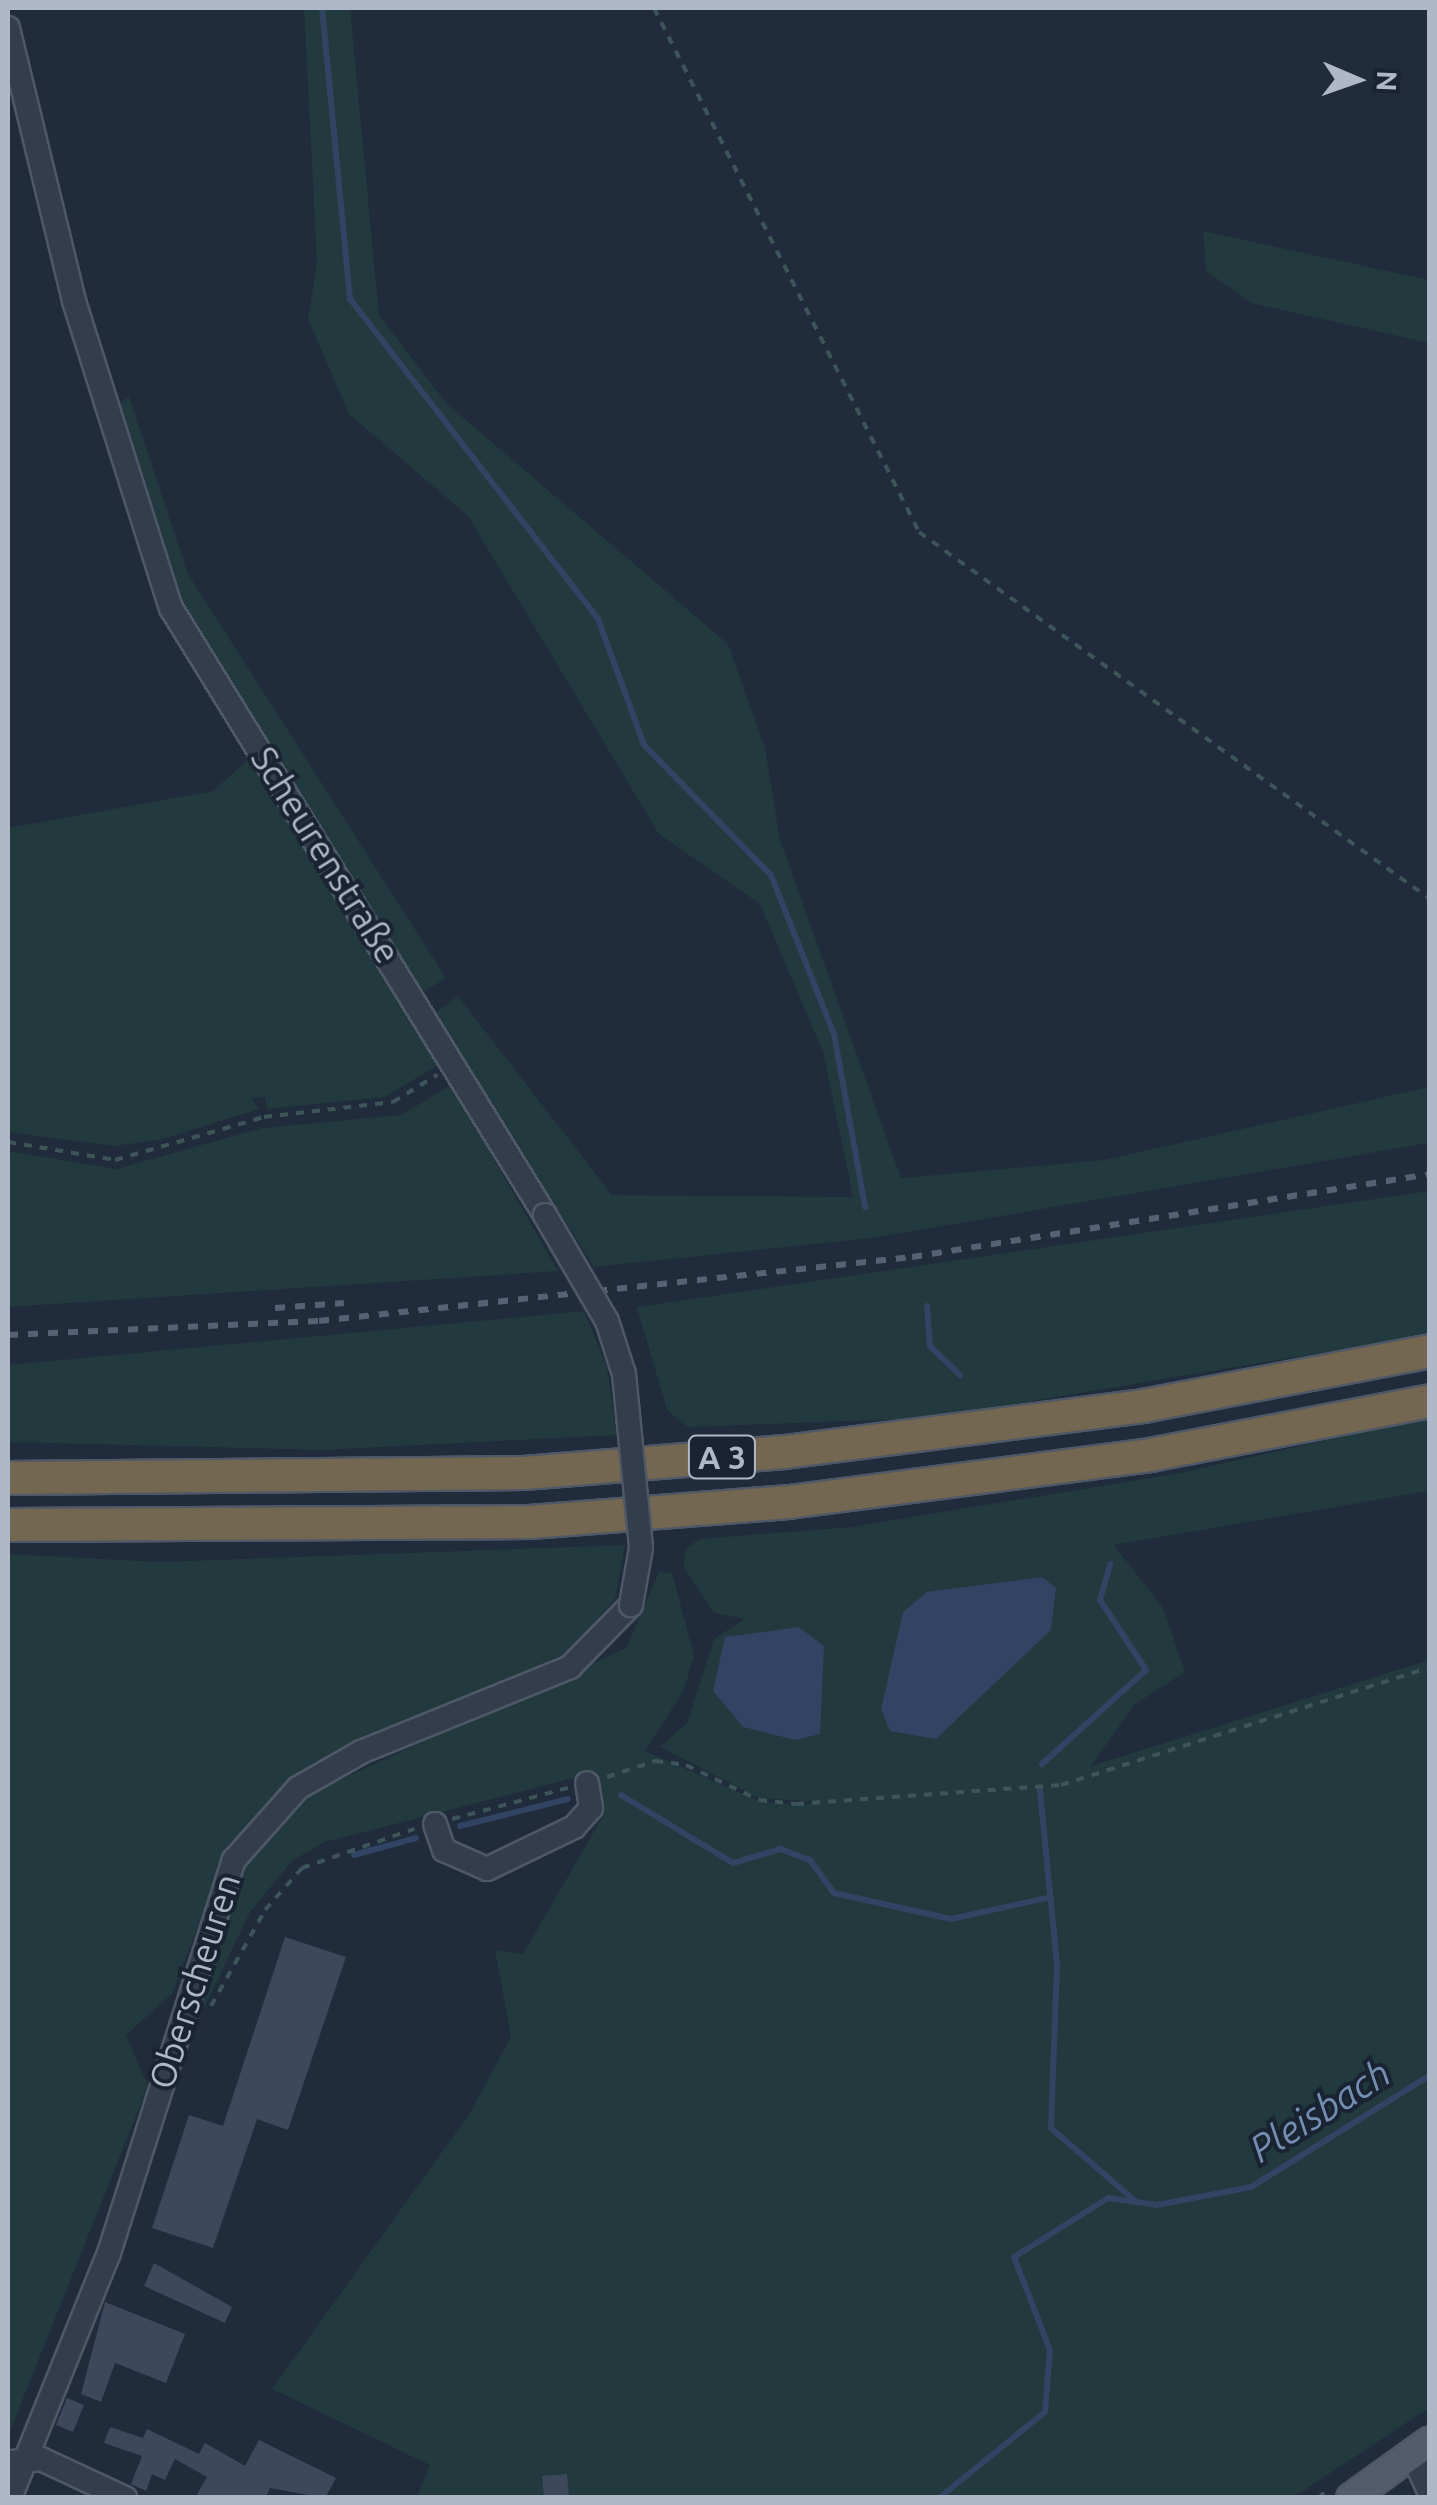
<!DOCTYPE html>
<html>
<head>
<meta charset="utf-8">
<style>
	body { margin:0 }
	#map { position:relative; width:1437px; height:2505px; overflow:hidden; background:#202b3c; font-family:Ubuntu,sans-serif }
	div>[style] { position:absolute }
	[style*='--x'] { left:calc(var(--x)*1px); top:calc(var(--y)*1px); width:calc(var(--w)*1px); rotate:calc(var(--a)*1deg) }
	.green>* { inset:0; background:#22393d }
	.water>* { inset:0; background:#314463 }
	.stream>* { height:6px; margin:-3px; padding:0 3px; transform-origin:3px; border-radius:3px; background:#314463 }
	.building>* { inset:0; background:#3c495c }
	.path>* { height:4px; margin-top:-2px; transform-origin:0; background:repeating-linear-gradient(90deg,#3d5558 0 8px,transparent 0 16px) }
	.roads { filter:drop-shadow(2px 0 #4f5867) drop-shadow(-2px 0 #4f5867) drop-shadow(0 2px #4f5867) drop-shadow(0 -2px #4f5867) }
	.minor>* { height:22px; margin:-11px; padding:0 11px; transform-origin:11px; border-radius:11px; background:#343d4c }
	.major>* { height:28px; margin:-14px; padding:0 14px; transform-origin:14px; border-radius:14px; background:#525c6d }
	.highway>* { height:32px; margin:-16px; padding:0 16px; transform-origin:16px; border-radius:16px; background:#736751 }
	.rail>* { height:6px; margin-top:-3px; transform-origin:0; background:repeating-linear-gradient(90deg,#566174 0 10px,transparent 0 20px) }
	.bridges { filter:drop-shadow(2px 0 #4f5867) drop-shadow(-2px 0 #4f5867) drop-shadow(0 2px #4f5867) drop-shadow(0 -2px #4f5867) }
	.minor-bridge>* { height:22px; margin:-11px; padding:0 11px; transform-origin:11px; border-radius:11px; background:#343d4c }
	span { translate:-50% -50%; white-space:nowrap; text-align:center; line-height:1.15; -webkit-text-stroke:8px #1a2331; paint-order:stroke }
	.shield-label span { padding:2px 8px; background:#1a2331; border:2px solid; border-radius:8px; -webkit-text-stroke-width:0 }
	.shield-label { font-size:32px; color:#afb8c8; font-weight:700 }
	.street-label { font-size:35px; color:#afb8c8 }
	.water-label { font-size:38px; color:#748eb2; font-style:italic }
	.frame { position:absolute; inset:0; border:10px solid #afb8c8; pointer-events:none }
	.north { position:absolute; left:1307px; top:30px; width:100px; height:100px; -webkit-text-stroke:8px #1a2331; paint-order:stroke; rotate:92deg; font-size:28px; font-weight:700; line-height:40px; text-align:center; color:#afb8c8 }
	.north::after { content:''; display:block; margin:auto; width:35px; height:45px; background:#afb8c8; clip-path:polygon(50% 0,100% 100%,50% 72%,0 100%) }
</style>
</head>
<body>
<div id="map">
	<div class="green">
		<div style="clip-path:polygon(304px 8px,350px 8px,379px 315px,447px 404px,728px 644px,765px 748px,780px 840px,901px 1178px,1104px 1160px,1429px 1087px,1429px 1143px,873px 1238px,594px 1267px,435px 1013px,458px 996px,612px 1195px,853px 1197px,823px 1052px,760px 904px,659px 834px,468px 516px,349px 414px,308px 319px,317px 263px)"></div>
		<div style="clip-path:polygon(1203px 231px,1429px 280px,1429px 343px,1251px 303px,1206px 271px)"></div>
		<div style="clip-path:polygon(129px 397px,188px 574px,446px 978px,422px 993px,183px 601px,120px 402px)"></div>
		<div style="clip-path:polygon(251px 757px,441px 1063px,385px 1097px,267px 1109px,265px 1097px,251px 1098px,259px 1109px,159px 1140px,114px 1146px,8px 1132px,8px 828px,213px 791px)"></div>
		<div style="clip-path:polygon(451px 1085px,558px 1271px,8px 1307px,8px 1151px,116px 1169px,262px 1128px,401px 1115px)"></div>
		<div style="clip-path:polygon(1429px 1191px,1429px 1335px,930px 1418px,687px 1427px,667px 1410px,637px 1307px)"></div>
		<div style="clip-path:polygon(584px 1311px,607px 1367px,617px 1435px,323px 1450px,8px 1442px,8px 1365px)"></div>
		<div style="clip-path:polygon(1429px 1417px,1429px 1491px,1114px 1545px,1163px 1608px,1185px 1672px,1134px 1705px,1091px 1766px,1429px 1660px,1429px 2408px,1294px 2497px,417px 2497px,430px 2465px,272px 2389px,470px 2113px,511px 2037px,495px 1950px,523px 1954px,603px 1816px,597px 1772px,325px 1842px,292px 1861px,250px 1912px,200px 2017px,186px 2026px,246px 1865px,305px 1796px,626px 1648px,659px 1572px,672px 1573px,694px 1655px,684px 1690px,645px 1751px,759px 1801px,797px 1805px,821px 1802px,759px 1798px,660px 1747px,687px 1723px,714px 1639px,744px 1619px,714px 1613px,684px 1568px,685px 1550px,699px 1539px,851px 1527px,1180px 1473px)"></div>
		<div style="clip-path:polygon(625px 1545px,615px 1599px,569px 1652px,313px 1763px,229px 1844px,172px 1994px,126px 2035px,148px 2086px,8px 2436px,8px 1554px,160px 1562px)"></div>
	</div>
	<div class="water">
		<div style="clip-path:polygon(1042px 1577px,1056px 1588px,1051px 1630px,936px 1739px,890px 1731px,881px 1709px,903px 1612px,927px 1592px)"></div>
		<div style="clip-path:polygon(799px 1627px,824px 1646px,820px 1734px,795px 1740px,743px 1727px,713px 1691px,725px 1637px)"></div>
	</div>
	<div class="stream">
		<div style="--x:322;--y:8;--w:292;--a:84.5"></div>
		<div style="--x:350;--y:299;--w:405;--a:52.2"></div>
		<div style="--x:598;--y:619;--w:134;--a:69.9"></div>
		<div style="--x:644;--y:745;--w:182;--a:45.7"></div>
		<div style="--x:771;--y:875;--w:171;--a:68.4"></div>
		<div style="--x:834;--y:1034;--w:176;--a:79.8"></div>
		<div style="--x:927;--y:1306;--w:40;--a:85.7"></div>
		<div style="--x:930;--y:1346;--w:42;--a:44"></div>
		<div style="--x:1042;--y:1764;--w:140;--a:-42.1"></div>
		<div style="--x:1146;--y:1670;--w:84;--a:-123.3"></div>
		<div style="--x:1100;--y:1600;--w:37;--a:-74"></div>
		<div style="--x:1040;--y:1791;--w:174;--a:84.4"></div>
		<div style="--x:1057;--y:1964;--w:164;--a:92.1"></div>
		<div style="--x:1051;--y:2128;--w:111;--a:41"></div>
		<div style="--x:621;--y:1795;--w:131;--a:31.3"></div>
		<div style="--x:733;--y:1863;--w:50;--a:-16.3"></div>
		<div style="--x:781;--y:1849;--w:31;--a:21"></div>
		<div style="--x:810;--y:1860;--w:41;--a:54"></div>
		<div style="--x:834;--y:1893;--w:120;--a:12.5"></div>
		<div style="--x:951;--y:1919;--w:102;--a:-12.4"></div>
		<div style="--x:460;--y:1826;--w:111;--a:-14"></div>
		<div style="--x:354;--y:1855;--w:64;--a:-15.3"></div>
		<div style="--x:939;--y:2498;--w:136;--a:-39.1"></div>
		<div style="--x:1045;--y:2412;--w:62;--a:-85.4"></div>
		<div style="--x:1050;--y:2350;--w:100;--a:-111.2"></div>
		<div style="--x:1014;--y:2257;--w:111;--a:-32.1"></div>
		<div style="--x:1108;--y:2198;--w:49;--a:8.1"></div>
		<div style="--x:1157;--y:2205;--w:96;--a:-10.8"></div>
		<div style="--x:1251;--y:2187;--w:211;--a:-32"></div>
	</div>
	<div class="building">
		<div style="clip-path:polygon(285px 1937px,346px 1957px,288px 2130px,257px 2119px,213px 2248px,152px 2228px,189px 2115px,223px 2126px)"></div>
		<div style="clip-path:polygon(154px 2263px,232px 2307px,225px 2323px,144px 2286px)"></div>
		<div style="clip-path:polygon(105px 2302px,185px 2334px,166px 2383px,115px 2363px,101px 2402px,81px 2394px)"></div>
		<div style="clip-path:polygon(67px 2398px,84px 2405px,73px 2432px,56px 2425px)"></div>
		<div style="clip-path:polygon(110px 2427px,143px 2438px,147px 2429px,199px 2454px,205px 2443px,245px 2466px,259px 2440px,336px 2478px,325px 2498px,270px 2488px,265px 2498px,195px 2498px,207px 2477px,175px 2459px,165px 2480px,152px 2474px,146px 2491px,131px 2484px,142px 2456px,104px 2443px)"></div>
		<div style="clip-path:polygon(567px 2474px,569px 2498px,544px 2498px,542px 2476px)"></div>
	</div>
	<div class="path">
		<div style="--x:654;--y:8;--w:587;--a:63.17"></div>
		<div style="--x:919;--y:532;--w:629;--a:35.69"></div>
		<div style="--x:8;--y:1142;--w:109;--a:9.5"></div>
		<div style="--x:115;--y:1160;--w:155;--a:-16.1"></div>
		<div style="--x:264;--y:1117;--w:130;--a:-6.6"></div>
		<div style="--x:393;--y:1102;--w:52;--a:-31.5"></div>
		<div style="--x:607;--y:1777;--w:51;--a:-18.4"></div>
		<div style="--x:655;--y:1761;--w:31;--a:7"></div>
		<div style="--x:686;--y:1765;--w:81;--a:25.6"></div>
		<div style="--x:759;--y:1800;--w:37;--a:6"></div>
		<div style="--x:796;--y:1804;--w:266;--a:-4.1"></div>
		<div style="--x:1061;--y:1785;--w:387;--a:-17.7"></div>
		<div style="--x:452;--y:1819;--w:120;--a:-15"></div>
		<div style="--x:211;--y:2006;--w:110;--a:-60.6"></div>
		<div style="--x:265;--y:1910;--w:56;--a:-48.6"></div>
		<div style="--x:302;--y:1868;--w:119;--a:-19.2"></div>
		<div style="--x:1318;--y:2498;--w:13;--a:-39"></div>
	</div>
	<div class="roads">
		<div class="minor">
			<div style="--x:8;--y:28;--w:281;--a:76.4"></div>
			<div style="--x:74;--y:301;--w:322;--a:72.5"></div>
			<div style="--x:171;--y:608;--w:713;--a:58.36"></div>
			<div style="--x:435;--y:1824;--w:28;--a:71"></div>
			<div style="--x:444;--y:1850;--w:47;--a:23.8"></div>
			<div style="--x:487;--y:1869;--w:97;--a:-25.8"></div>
			<div style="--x:574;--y:1827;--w:25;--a:-48"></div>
			<div style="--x:591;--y:1808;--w:25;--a:-99"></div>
			<div style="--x:1412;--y:2454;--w:43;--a:65.2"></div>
			<div style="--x:12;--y:2462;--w:29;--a:-6"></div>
			<div style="--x:41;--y:2459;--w:93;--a:24.9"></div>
			<div style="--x:10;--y:2498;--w:264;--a:-68"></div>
			<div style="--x:109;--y:2253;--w:412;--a:-72.4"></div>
			<div style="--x:234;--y:1860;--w:96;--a:-48.4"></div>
			<div style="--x:298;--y:1788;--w:73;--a:-29.7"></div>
			<div style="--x:361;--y:1752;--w:226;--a:-22.1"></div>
			<div style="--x:570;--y:1667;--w:87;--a:-45.5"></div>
		</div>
		<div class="major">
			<div style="--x:1351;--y:2498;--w:97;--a:-35.8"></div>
		</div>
		<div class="highway">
			<div style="--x:8;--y:1478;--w:516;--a:-0.56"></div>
			<div style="--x:524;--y:1473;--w:262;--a:-4.6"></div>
			<div style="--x:785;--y:1452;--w:361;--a:-7.3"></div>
			<div style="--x:1143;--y:1406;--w:292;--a:-10.8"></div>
			<div style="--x:8;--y:1525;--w:522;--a:-0.33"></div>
			<div style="--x:530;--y:1522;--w:260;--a:-4.4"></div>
			<div style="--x:789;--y:1502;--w:364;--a:-7.4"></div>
			<div style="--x:1150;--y:1455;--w:285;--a:-10.9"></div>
		</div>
	</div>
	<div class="rail">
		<div style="--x:275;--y:1308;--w:69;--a:-4.1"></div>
		<div style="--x:8;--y:1335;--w:311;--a:-2.6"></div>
		<div style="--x:319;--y:1321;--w:596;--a:-6.16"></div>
		<div style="--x:912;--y:1257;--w:525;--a:-9.1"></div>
	</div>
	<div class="bridges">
		<div class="minor-bridge">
			<div style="--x:545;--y:1215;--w:123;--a:59.7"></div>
			<div style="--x:607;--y:1321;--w:56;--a:72.2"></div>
			<div style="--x:624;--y:1374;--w:175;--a:84.4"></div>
			<div style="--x:641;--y:1548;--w:58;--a:100"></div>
		</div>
	</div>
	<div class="shield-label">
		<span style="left:722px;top:1457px">A 3</span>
	</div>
	<div class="street-label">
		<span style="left:326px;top:855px;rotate:58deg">Scheurenstraße</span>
		<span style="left:194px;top:1981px;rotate:-72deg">Oberscheuren</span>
	</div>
	<div class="water-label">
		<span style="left:1320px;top:2111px;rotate:-32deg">Pleisbach</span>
	</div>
	<div class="frame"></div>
	<div class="north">N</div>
</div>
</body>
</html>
